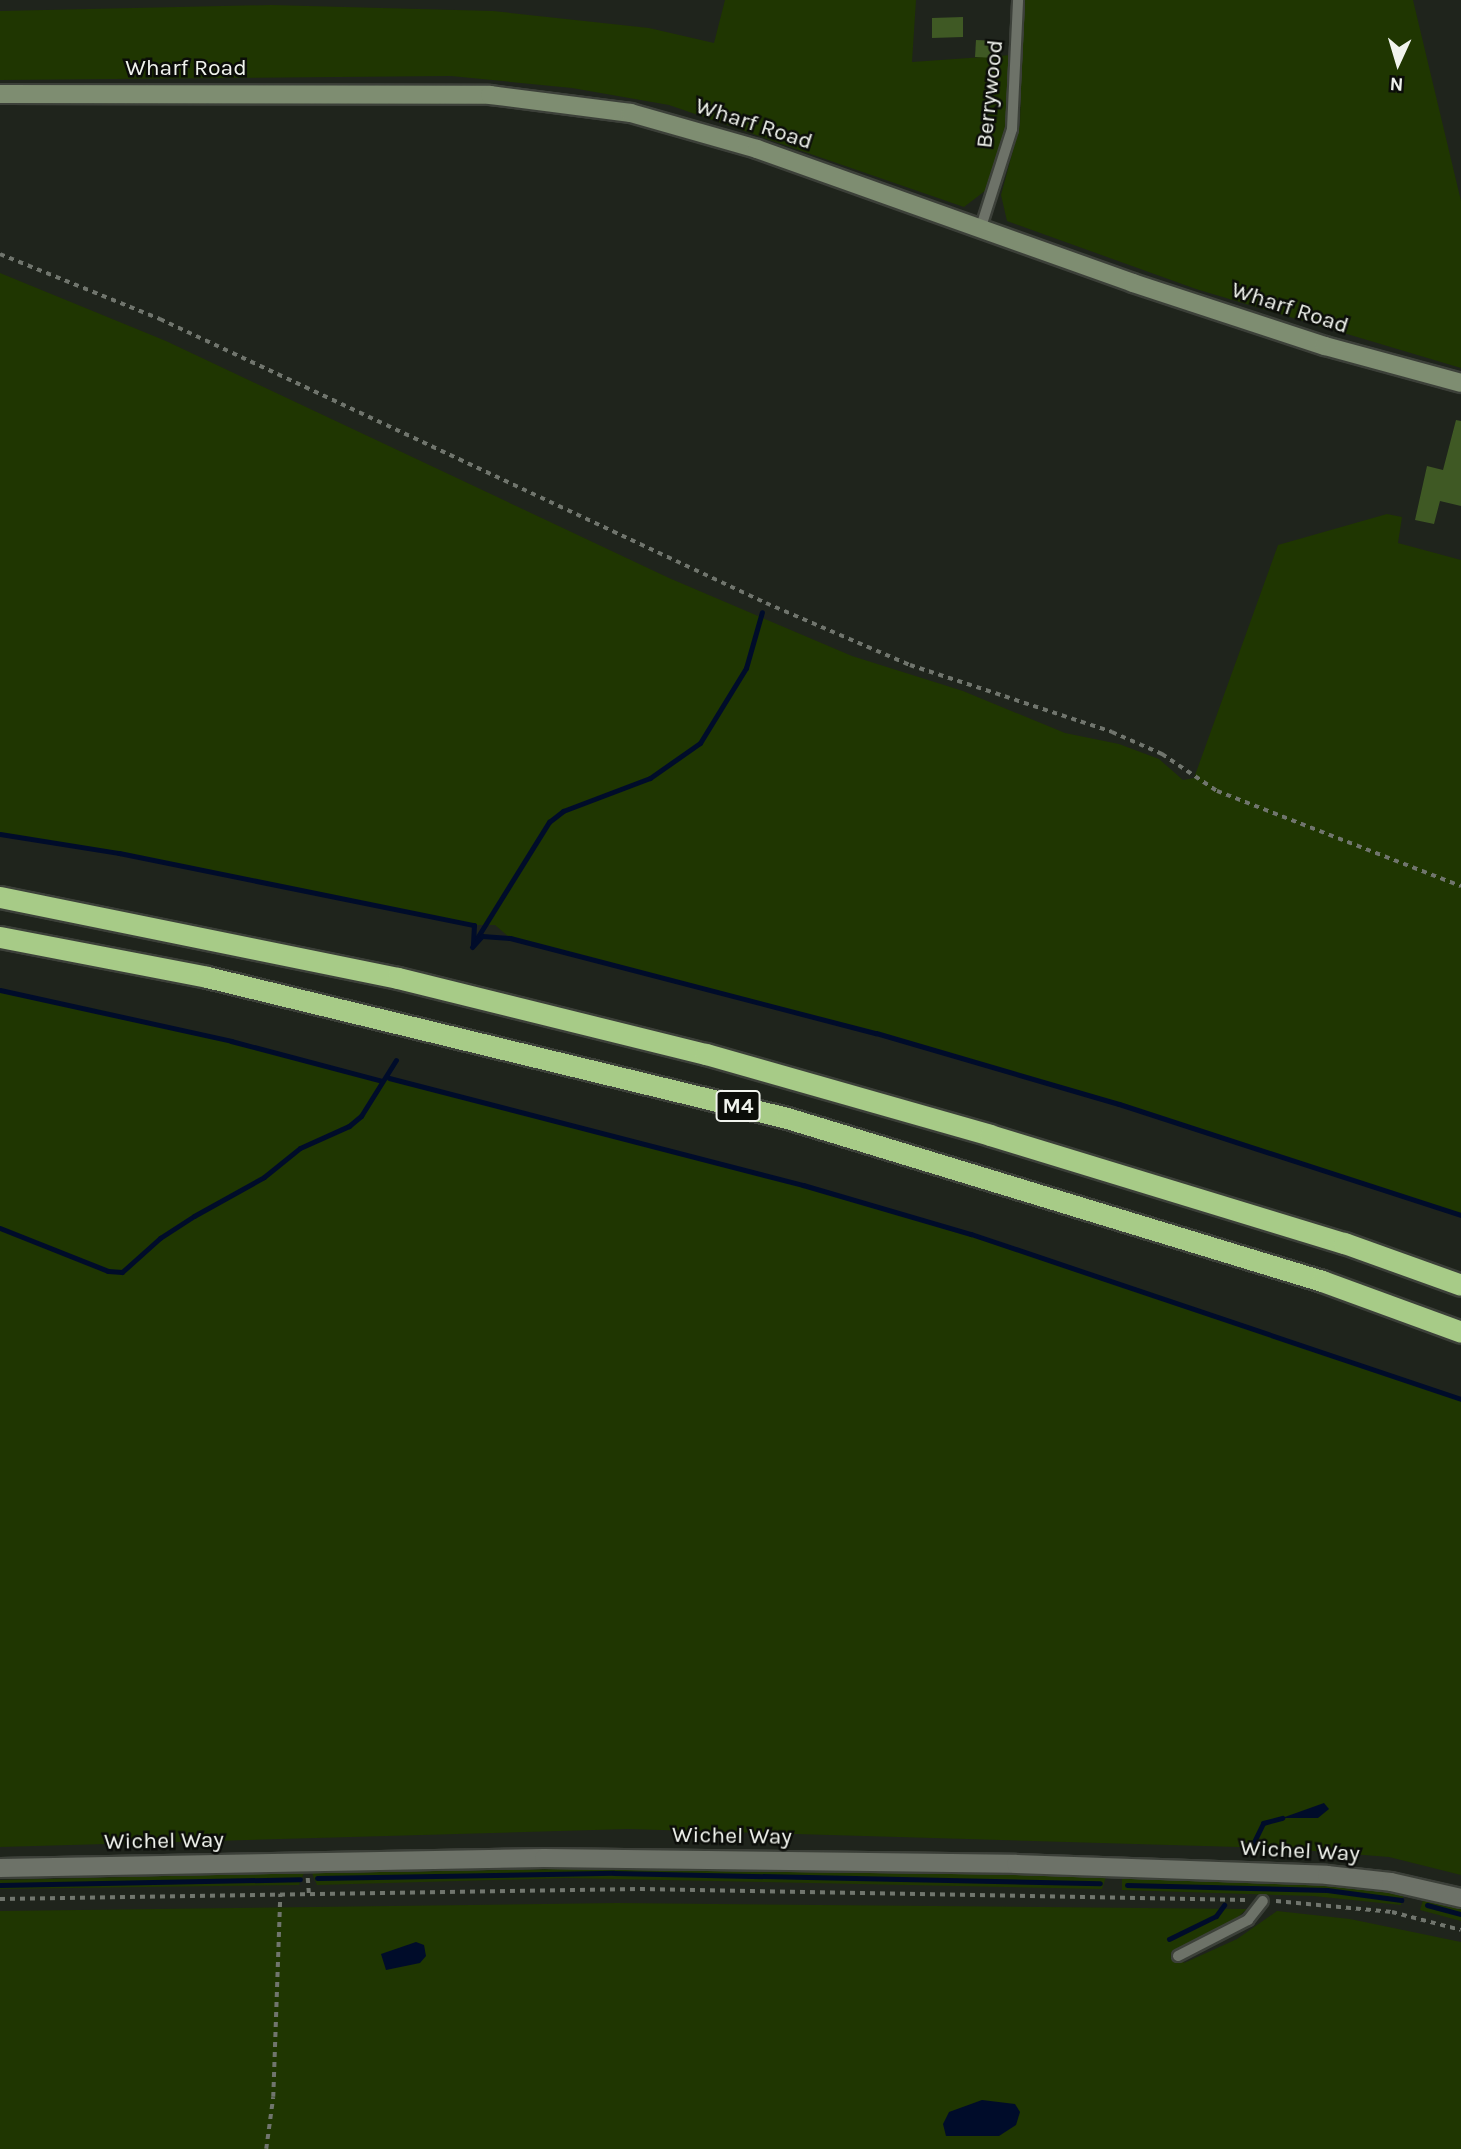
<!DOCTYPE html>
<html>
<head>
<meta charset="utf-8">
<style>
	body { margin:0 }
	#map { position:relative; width:1461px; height:2149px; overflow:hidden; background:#1f241c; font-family:Karla,sans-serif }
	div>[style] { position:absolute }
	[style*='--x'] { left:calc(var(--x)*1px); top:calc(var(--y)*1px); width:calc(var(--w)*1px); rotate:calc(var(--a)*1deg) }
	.green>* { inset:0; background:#1f3601 }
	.water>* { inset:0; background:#000c2a }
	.stream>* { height:5px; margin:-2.5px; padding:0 2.5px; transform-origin:2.5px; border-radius:2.5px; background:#000c2a }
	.building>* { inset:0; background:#3f5924 }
	.path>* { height:3.5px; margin-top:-1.75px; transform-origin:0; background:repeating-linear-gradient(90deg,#70756d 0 5px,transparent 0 10px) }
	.roads { filter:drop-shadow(2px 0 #3c4039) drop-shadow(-2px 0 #3c4039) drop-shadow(0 2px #3c4039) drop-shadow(0 -2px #3c4039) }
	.service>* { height:10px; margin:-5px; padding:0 5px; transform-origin:5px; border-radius:5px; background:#6d7268 }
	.tertiary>* { height:18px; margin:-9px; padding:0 9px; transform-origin:9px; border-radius:9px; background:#6d7268 }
	.secondary>* { height:18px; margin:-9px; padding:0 9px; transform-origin:9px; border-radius:9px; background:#7e8d71 }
	.motorway>* { height:21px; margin:-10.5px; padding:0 10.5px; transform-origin:10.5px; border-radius:10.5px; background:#a7cb87 }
	span { translate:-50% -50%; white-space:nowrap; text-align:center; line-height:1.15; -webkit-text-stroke:5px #0b0d09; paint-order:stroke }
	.shield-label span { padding:2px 5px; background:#0b0d09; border:2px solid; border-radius:5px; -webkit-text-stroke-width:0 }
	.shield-label { font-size:21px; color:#f0f3ed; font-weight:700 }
	.street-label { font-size:23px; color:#f0f3ed }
	.north { position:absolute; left:1363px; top:28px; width:70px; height:70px; -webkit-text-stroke:5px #0b0d09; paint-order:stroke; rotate:184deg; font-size:19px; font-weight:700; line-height:28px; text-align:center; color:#f0f3ed }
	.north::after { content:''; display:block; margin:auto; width:24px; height:32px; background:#f0f3ed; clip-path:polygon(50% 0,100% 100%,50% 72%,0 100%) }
</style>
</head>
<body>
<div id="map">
	<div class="green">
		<div style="clip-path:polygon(725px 0,916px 0,912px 62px,1012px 55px,1009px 119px,990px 187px,964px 207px,669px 105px,572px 88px,451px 76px,0 80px,0 11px,271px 5px,493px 11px,649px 28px,714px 43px)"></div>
		<div style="clip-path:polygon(1023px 0,1413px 0,1461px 201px,1461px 368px,1196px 289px,1007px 221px,1001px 195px,1020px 124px)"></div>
		<div style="clip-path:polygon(0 273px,166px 341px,669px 578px,852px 656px,963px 691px,1065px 733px,1119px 744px,1159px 759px,1183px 780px,1194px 778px,1278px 545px,1387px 514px,1402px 517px,1398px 543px,1461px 560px,1461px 1215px,1119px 1104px,876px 1033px,510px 938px,495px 925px,474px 925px,119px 853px,0 834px)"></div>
		<div style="clip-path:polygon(0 990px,101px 1010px,381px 1081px,389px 1078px,457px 1094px,803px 1185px,1156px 1294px,1461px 1399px,1461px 1875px,1389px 1857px,1276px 1848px,628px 1829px,0 1847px)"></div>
		<div style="clip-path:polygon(642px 1868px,1019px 1874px,1106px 1877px,1102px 1889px,566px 1878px,317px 1885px,312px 1873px)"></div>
		<div style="clip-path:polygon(304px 1873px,299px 1885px,0 1889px,0 1880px)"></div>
		<div style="clip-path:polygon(1122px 1877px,1311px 1882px,1404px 1893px,1401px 1905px,1313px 1896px,1122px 1890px)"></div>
		<div style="clip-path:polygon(1424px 1897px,1461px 1907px,1461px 1921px,1420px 1910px)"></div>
		<div style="clip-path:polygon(617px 1903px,1247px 1909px,1232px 1922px,1177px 1950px,1184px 1963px,1237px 1939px,1277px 1911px,1350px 1919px,1461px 1942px,1461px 2149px,0 2149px,0 1911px)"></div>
	</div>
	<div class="water">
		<div style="clip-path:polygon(1324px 1803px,1329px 1809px,1318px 1818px,1282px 1818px)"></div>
		<div style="clip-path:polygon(416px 1942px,424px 1945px,426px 1956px,420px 1963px,386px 1970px,381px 1954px)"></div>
		<div style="clip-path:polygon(982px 2100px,1015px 2104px,1020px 2112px,1016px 2125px,999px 2136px,946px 2136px,943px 2124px,949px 2112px)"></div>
	</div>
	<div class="stream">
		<div style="--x:0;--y:834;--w:121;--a:9.1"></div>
		<div style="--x:119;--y:853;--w:362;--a:11.5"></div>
		<div style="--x:474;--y:925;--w:19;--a:93"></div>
		<div style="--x:477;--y:938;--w:137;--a:-58.2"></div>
		<div style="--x:549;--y:822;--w:18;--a:-38"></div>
		<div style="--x:563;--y:811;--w:93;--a:-20.8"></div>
		<div style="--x:650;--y:778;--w:61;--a:-35"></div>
		<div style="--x:700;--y:743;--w:88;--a:-58.5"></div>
		<div style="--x:746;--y:668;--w:58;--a:-74.1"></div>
		<div style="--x:472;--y:947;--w:15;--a:-48"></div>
		<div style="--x:482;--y:936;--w:28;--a:4"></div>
		<div style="--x:510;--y:938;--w:378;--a:14.6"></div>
		<div style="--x:876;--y:1033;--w:253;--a:16.3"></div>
		<div style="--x:1119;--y:1104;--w:360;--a:18"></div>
		<div style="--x:0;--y:990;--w:237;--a:12.4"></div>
		<div style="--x:231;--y:1041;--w:156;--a:14.8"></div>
		<div style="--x:389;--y:1078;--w:428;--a:14.5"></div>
		<div style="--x:803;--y:1185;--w:175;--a:16.3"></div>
		<div style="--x:971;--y:1234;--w:517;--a:18.61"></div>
		<div style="--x:0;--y:1228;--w:116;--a:21.7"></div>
		<div style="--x:108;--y:1271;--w:14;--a:4"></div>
		<div style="--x:122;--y:1272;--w:51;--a:-41.8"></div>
		<div style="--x:160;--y:1238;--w:40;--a:-32.9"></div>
		<div style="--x:194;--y:1216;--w:80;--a:-29.1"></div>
		<div style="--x:264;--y:1177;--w:46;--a:-38.9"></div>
		<div style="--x:300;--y:1148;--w:54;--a:-24.2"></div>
		<div style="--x:349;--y:1126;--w:16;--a:-40"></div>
		<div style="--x:361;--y:1116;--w:66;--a:-58"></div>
		<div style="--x:1249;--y:1852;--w:32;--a:-64"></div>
		<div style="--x:1263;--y:1823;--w:20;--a:-15"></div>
		<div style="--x:317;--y:1878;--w:297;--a:-1"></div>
		<div style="--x:614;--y:1873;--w:486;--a:1.2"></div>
		<div style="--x:0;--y:1885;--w:300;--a:-1.1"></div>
		<div style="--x:1127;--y:1885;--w:200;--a:1.4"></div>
		<div style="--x:1327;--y:1890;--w:75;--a:7.7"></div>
		<div style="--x:1427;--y:1905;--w:35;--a:15"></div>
		<div style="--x:1169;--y:1939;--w:52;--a:-26.1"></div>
		<div style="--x:1216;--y:1916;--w:14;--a:-54"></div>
	</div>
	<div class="building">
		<div style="clip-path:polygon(963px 17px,963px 37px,932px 38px,932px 18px)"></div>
		<div style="clip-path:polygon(976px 40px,997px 41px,996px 58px,975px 57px)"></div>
		<div style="clip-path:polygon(1456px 420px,1461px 421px,1461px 506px,1440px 501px,1434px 524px,1415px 520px,1427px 466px,1443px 470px)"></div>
	</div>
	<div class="path">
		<div style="--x:0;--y:254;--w:173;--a:22.1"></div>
		<div style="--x:160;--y:319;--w:669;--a:25.11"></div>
		<div style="--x:766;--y:603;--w:157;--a:23.3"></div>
		<div style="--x:910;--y:665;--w:213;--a:18.3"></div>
		<div style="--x:1112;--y:732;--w:55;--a:23.7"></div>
		<div style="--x:1162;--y:754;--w:66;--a:33.9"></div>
		<div style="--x:1217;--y:791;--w:262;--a:21.3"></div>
		<div style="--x:308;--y:1878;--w:16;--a:86"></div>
		<div style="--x:0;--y:1899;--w:640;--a:-0.9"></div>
		<div style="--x:640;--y:1889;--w:607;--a:1.04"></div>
		<div style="--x:1276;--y:1901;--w:117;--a:5.4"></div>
		<div style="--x:1392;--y:1912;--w:71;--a:14.6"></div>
		<div style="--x:266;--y:2149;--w:52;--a:-82.3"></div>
		<div style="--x:273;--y:2097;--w:203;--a:-88"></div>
	</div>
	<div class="roads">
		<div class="service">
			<div style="--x:980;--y:230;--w:106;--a:-72.4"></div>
			<div style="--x:1012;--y:129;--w:129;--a:-87.3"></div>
			<div style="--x:1178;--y:1956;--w:79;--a:-27.2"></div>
			<div style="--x:1248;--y:1920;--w:24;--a:-52"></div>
		</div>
		<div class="tertiary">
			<div style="--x:0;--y:1868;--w:544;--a:-1.05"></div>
			<div style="--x:544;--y:1858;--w:472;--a:0.7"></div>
			<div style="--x:1016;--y:1864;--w:311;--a:2"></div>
			<div style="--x:1327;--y:1875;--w:64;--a:6.2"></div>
			<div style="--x:1391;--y:1882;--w:72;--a:12.9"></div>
		</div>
		<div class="secondary">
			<div style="--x:0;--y:94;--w:490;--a:0.1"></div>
			<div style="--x:490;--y:95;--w:142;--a:7.3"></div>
			<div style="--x:631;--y:113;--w:131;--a:15.9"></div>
			<div style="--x:757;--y:149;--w:399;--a:19.6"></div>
			<div style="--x:1133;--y:283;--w:202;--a:18.2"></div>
			<div style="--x:1325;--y:346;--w:141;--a:15.2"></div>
		</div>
		<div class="motorway">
			<div style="--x:0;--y:897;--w:406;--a:11.5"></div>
			<div style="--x:398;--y:978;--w:317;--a:13.9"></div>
			<div style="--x:706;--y:1054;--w:295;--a:15.9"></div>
			<div style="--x:990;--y:1135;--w:370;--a:17"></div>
			<div style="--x:1344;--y:1243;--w:124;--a:19.7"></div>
			<div style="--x:0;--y:937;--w:211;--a:10.9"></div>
			<div style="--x:207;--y:977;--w:597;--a:13.66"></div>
			<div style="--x:787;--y:1118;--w:559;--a:16.94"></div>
			<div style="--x:1322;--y:1281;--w:148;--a:20.1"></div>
		</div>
	</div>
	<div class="shield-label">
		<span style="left:738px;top:1106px">M4</span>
	</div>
	<div class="street-label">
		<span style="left:186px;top:68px">Wharf Road</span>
		<span style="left:990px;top:94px;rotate:-84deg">Berrywood</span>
		<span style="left:754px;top:124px;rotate:18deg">Wharf Road</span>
		<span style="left:1290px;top:308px;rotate:18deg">Wharf Road</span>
		<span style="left:732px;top:1836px;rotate:1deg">Wichel Way</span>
		<span style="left:164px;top:1841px;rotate:-1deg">Wichel Way</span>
		<span style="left:1300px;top:1851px;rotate:3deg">Wichel Way</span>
	</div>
	<div class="north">N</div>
</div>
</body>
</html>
